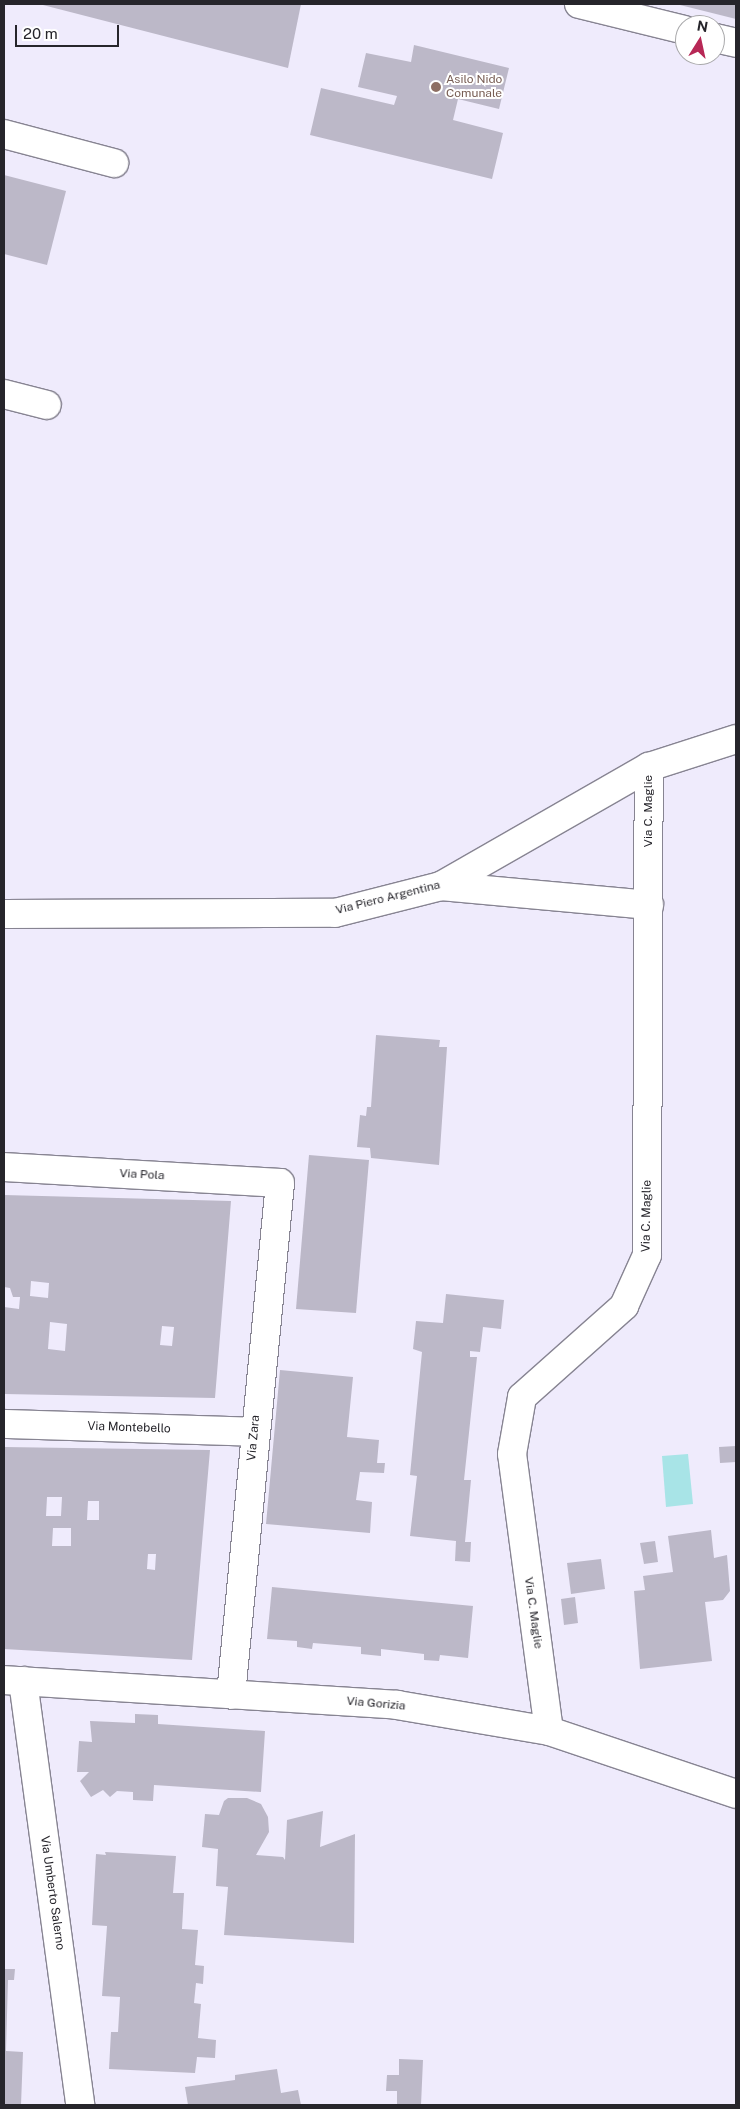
<!DOCTYPE html>
<html>
<head>
<meta charset="utf-8">
<style>
	body { margin:0 }
	#map { position:relative; width:740px; height:2109px; overflow:hidden; background:#efebfc; font-family:"Public Sans",sans-serif }
	div>[style] { position:absolute }
	[style*='--x'] { left:calc(var(--x)*1px); top:calc(var(--y)*1px); width:calc(var(--w)*1px); rotate:calc(var(--a)*1deg) }
	.water>* { inset:0; background:#a8e4e7 }
	.building>* { inset:0; background:#bcb8c8 }
	.roads { filter:drop-shadow(1px 0 #878492) drop-shadow(-1px 0 #878492) drop-shadow(0 1px #878492) drop-shadow(0 -1px #878492) }
	.minor>* { height:28px; margin:-14px; padding:0 14px; transform-origin:14px; border-radius:14px; background:#fff }
	.dots>* { width:14px; height:14px; translate:-50% -50%; box-sizing:border-box; border:2px solid #fff; border-radius:50% }
	span { translate:-50% -50%; white-space:nowrap; text-align:center; line-height:1.15; -webkit-text-stroke:4px #fff; paint-order:stroke }
	.education-label { font-size:12px; color:#785e54 }
	.left { translate:0 -50%; text-align:left }
	.street-label { font-size:12px; color:#26252b }
	.frame { position:absolute; inset:0; border:5px solid #26252b; pointer-events:none }
	.north { position:absolute; left:675px; top:15px; width:50px; height:50px; box-sizing:border-box; background:#fff; border:1px solid #a8a8aa; border-radius:50%; rotate:10deg; font-size:14px; font-weight:700; line-height:20px; text-align:center; color:#26252b }
	.north::after { content:''; display:block; margin:auto; width:18px; height:22px; background:#b72856; clip-path:polygon(50% 0,100% 100%,50% 72%,0 100%) }
	.scale { position:absolute; left:15px; top:25px; width:104px; height:22px; box-sizing:border-box; border:2px solid #26252b; border-top:0; padding-left:6px; font-size:15px; line-height:18px; white-space:nowrap; color:#26252b; -webkit-text-stroke:4px #fff; paint-order:stroke }
</style>
</head>
<body>
<div id="map">
	<div class="water">
		<div style="clip-path:polygon(688px 1454px,693px 1504px,666px 1507px,662px 1456px)"></div>
	</div>
	<div class="building">
		<div style="clip-path:polygon(39px 4px,301px 4px,288px 68px)"></div>
		<div style="clip-path:polygon(677px 4px,736px 4px,736px 19px,676px 4px)"></div>
		<div style="clip-path:polygon(414px 45px,509px 68px,499px 109px,458px 99px,453px 120px,503px 133px,492px 179px,310px 135px,321px 88px,394px 105px,397px 96px,358px 87px,366px 53px,411px 62px)"></div>
		<div style="clip-path:polygon(4px 175px,66px 191px,47px 265px,4px 254px)"></div>
		<div style="clip-path:polygon(376px 1035px,440px 1040px,439px 1047px,447px 1047px,439px 1165px,371px 1158px,370px 1148px,357px 1147px,360px 1115px,366px 1116px,367px 1107px,371px 1107px)"></div>
		<div style="clip-path:polygon(309px 1155px,369px 1160px,356px 1313px,296px 1309px)"></div>
		<div style="clip-path:polygon(evenodd,4px 1195px,231px 1201px,215px 1398px,4px 1394px,4px 1307px,19px 1309px,20px 1297px,13px 1297px,10px 1288px,4px 1287px,4px 1195px,31px 1281px,49px 1283px,48px 1298px,30px 1296px,31px 1281px,4px 1195px,50px 1322px,67px 1324px,65px 1351px,48px 1349px,50px 1322px,4px 1195px,162px 1326px,174px 1327px,172px 1346px,160px 1345px,162px 1326px)"></div>
		<div style="clip-path:polygon(446px 1294px,504px 1300px,501px 1329px,483px 1327px,480px 1352px,470px 1351px,470px 1357px,477px 1357px,464px 1480px,471px 1480px,465px 1542px,471px 1542px,470px 1562px,455px 1561px,456px 1541px,410px 1536px,417px 1476px,410px 1475px,422px 1352px,413px 1349px,416px 1321px,443px 1323px)"></div>
		<div style="clip-path:polygon(280px 1370px,353px 1377px,347px 1437px,379px 1440px,377px 1463px,385px 1463px,384px 1473px,360px 1472px,356px 1500px,372px 1502px,370px 1533px,266px 1524px)"></div>
		<div style="clip-path:polygon(736px 1446px,736px 1462px,720px 1463px,719px 1447px)"></div>
		<div style="clip-path:polygon(evenodd,4px 1447px,210px 1450px,192px 1660px,4px 1649px,4px 1447px,47px 1497px,62px 1497px,61px 1516px,46px 1516px,47px 1497px,4px 1447px,88px 1501px,99px 1501px,99px 1520px,87px 1520px,88px 1501px,4px 1447px,53px 1528px,71px 1528px,71px 1546px,52px 1546px,53px 1528px,4px 1447px,148px 1554px,156px 1554px,155px 1570px,147px 1569px,148px 1554px)"></div>
		<div style="clip-path:polygon(711px 1530px,714px 1558px,727px 1555px,730px 1591px,723px 1600px,705px 1602px,712px 1661px,640px 1669px,634px 1591px,645px 1590px,643px 1576px,673px 1572px,668px 1536px)"></div>
		<div style="clip-path:polygon(655px 1541px,658px 1562px,644px 1564px,640px 1543px)"></div>
		<div style="clip-path:polygon(601px 1559px,605px 1589px,571px 1594px,567px 1563px)"></div>
		<div style="clip-path:polygon(272px 1587px,473px 1606px,468px 1658px,440px 1655px,439px 1661px,424px 1660px,424px 1654px,381px 1649px,381px 1656px,361px 1654px,361px 1647px,313px 1643px,312px 1649px,297px 1647px,297px 1641px,267px 1639px)"></div>
		<div style="clip-path:polygon(575px 1597px,578px 1623px,564px 1625px,561px 1599px)"></div>
		<div style="clip-path:polygon(135px 1714px,158px 1715px,158px 1724px,265px 1731px,261px 1792px,154px 1785px,153px 1801px,133px 1800px,133px 1792px,117px 1791px,110px 1797px,103px 1790px,91px 1797px,80px 1781px,89px 1772px,77px 1772px,79px 1741px,92px 1742px,90px 1721px,135px 1723px)"></div>
		<div style="clip-path:polygon(228px 1798px,247px 1798px,261px 1804px,268px 1817px,269px 1832px,256px 1855px,283px 1857px,285px 1860px,287px 1820px,323px 1811px,320px 1847px,355px 1834px,354px 1943px,224px 1935px,228px 1887px,216px 1886px,218px 1849px,202px 1847px,205px 1814px,219px 1815px,224px 1801px)"></div>
		<div style="clip-path:polygon(105px 1852px,176px 1856px,173px 1893px,184px 1893px,182px 1929px,198px 1930px,195px 1965px,204px 1966px,203px 1984px,196px 1983px,194px 2003px,201px 2004px,198px 2038px,216px 2040px,215px 2058px,197px 2057px,195px 2073px,109px 2069px,111px 2032px,118px 2032px,120px 1997px,102px 1996px,107px 1926px,92px 1925px,96px 1854px,106px 1855px)"></div>
		<div style="clip-path:polygon(4px 1969px,15px 1969px,14px 1980px,8px 1980px,6px 2051px,23px 2052px,21px 2105px,4px 2105px)"></div>
		<div style="clip-path:polygon(399px 2059px,423px 2060px,421px 2105px,397px 2105px,397px 2091px,386px 2091px,387px 2075px,399px 2075px)"></div>
		<div style="clip-path:polygon(277px 2069px,281px 2093px,298px 2090px,301px 2105px,188px 2105px,185px 2087px,235px 2080px,235px 2075px)"></div>
	</div>
	<div class="roads">
		<div class="minor">
			<div style="--x:579;--y:4;--w:109;--a:13.8"></div>
			<div style="--x:715;--y:38;--w:22;--a:13"></div>
			<div style="--x:4;--y:134;--w:114;--a:14.8"></div>
			<div style="--x:4;--y:394;--w:44;--a:14.3"></div>
			<div style="--x:441;--y:886;--w:209;--a:5.2"></div>
			<div style="--x:4;--y:914;--w:331;--a:-0.2"></div>
			<div style="--x:335;--y:913;--w:109;--a:-14.3"></div>
			<div style="--x:441;--y:886;--w:240;--a:-29.8"></div>
			<div style="--x:649;--y:767;--w:91;--a:-17.8"></div>
			<div style="--x:4;--y:1167;--w:276;--a:3.3"></div>
			<div style="--x:280;--y:1183;--w:514;--a:95.47"></div>
			<div style="--x:4;--y:1424;--w:251;--a:1.8"></div>
			<div style="--x:4;--y:1680;--w:394;--a:3.6"></div>
			<div style="--x:397;--y:1705;--w:154;--a:9.7"></div>
			<div style="--x:549;--y:1731;--w:197;--a:18.6"></div>
			<div style="--x:23;--y:1681;--w:428;--a:82.3"></div>
			<div style="--x:549;--y:1731;--w:279;--a:-97.6"></div>
			<div style="--x:512;--y:1454;--w:58;--a:-80"></div>
			<div style="--x:522;--y:1397;--w:137;--a:-41.7"></div>
			<div style="--x:624;--y:1306;--w:56;--a:-65.7"></div>
			<div style="--x:647;--y:1255;--w:488;--a:-89.8"></div>
		</div>
	</div>
	<div class="dots">
		<div style="left:436px;top:87px;background:#8d6e63"></div>
	</div>
	<div class="education-label">
		<span class="left" style="left:446px;top:87px">Asilo Nido<br>Comunale</span>
	</div>
	<div class="street-label">
		<span style="left:649px;top:811px;rotate:-90deg">Via C. Maglie</span>
		<span style="left:388px;top:898px;rotate:-14deg">Via Piero Argentina</span>
		<span style="left:142px;top:1175px;rotate:3deg">Via Pola</span>
		<span style="left:647px;top:1216px;rotate:-89deg">Via C. Maglie</span>
		<span style="left:129px;top:1428px;rotate:2deg">Via Montebello</span>
		<span style="left:254px;top:1438px;rotate:-85deg">Via Zara</span>
		<span style="left:533px;top:1613px;rotate:82deg">Via C. Maglie</span>
		<span style="left:376px;top:1704px;rotate:5deg">Via Gorizia</span>
		<span style="left:52px;top:1893px;rotate:82deg">Via Umberto Salerno</span>
	</div>
	<div class="frame"></div>
	<div class="north">N</div>
	<div class="scale">20 m</div>
</div>
</body>
</html>
